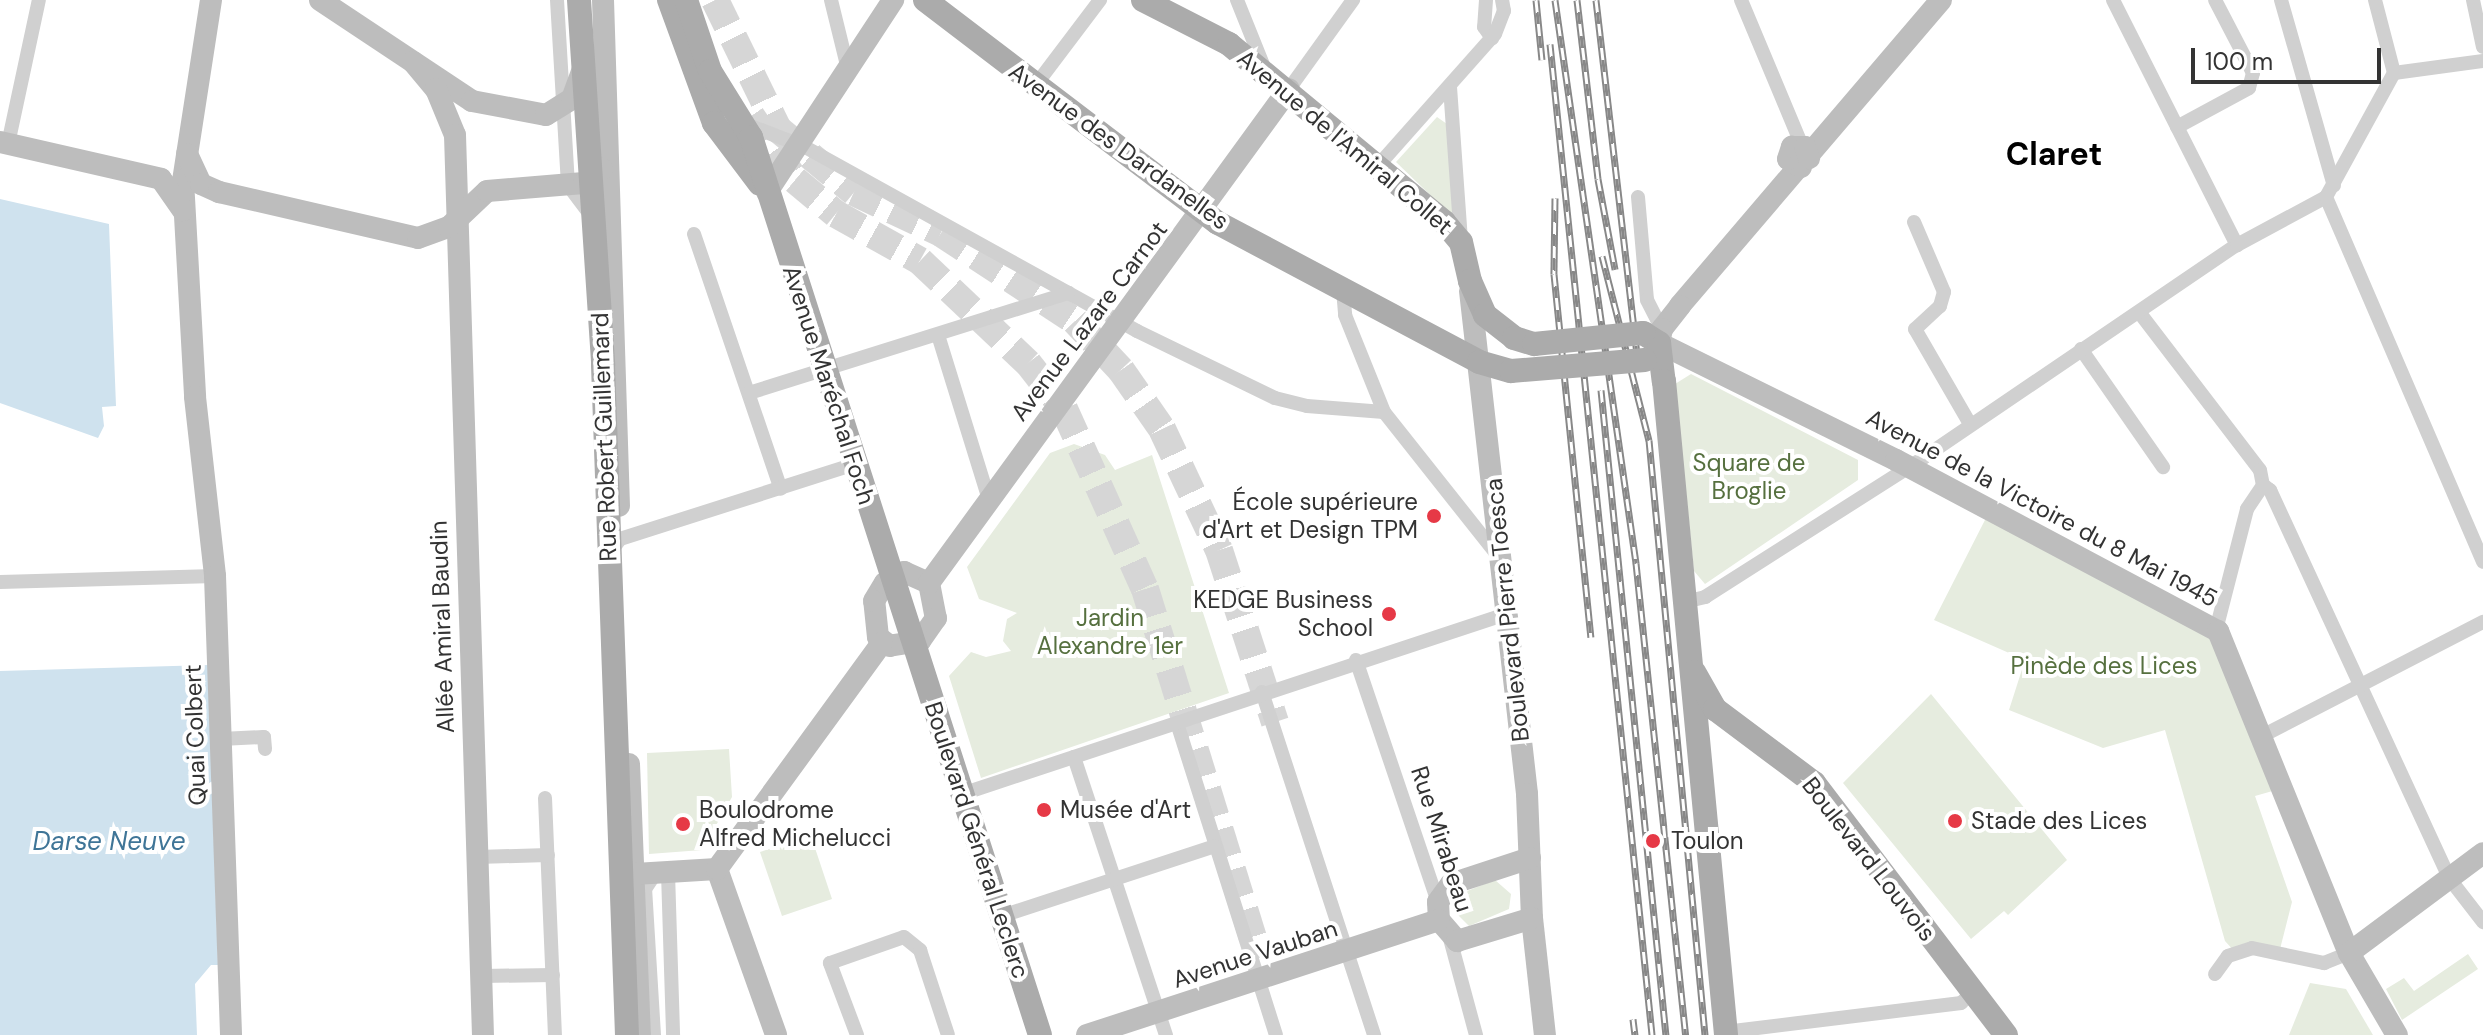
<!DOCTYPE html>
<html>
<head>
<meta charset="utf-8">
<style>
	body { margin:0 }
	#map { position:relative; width:2483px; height:1035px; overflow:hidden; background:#fff; font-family:"DM Sans",sans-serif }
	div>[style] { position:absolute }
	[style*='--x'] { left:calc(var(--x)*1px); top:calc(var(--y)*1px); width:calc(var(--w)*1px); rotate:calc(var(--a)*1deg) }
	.green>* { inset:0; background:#e6ecdf }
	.water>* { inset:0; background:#cfe2ee }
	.highway-tunnel>* { height:28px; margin-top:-14px; transform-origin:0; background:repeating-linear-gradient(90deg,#d6d6d6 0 28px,transparent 0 42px) }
	.street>* { height:14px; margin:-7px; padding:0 7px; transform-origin:7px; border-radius:7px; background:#d0d0d0 }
	.secondary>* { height:22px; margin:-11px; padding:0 11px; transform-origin:11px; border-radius:11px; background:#bdbdbd }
	.primary>* { height:24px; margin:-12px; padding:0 12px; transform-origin:12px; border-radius:12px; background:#ababab }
	.rail>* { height:7px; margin-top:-3.5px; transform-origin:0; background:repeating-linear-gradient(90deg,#fff 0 12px,#888 0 24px); box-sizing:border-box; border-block:2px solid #888 }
	.primary-bridge>* { height:24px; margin:-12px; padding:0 12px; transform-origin:12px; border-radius:12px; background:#ababab }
	.dots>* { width:22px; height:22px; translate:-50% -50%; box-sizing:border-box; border:4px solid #fff; border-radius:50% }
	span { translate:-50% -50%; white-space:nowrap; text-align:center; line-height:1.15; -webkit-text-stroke:8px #fff; paint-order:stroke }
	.street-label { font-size:24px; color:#333 }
	.park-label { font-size:24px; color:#56703f }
	.poi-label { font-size:24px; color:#333 }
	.right { translate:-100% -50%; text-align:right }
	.left { translate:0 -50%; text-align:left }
	.water-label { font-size:26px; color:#3f7597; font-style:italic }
	.district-label { font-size:32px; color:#000; font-weight:700 }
	.scale { position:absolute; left:2191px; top:48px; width:190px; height:36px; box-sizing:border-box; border:4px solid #333; border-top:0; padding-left:10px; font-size:24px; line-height:28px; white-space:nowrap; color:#333; -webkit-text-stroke:6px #fff; paint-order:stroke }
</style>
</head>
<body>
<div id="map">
	<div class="green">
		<div style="clip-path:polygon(1437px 117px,1447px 124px,1453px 217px,1396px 162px)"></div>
		<div style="clip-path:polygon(1691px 374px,1858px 460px,1858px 480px,1705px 584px,1694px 571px,1675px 384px)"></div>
		<div style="clip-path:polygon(1074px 444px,1105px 455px,1115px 470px,1152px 455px,1229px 693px,981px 778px,949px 676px,971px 652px,986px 657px,1011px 651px,1003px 641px,1007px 619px,1017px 613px,979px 599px,967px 567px,1050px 453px)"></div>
		<div style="clip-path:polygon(1986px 518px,2216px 640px,2276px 790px,2255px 796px,2292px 902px,2279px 953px,2235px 952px,2225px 941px,2165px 730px,2103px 748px,2009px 710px,2025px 660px,1934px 620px)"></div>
		<div style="clip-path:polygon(1931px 694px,2067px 860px,2008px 915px,2004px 911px,1971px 939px,1843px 783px)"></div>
		<div style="clip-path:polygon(729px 749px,732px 797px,702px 850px,649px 854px,647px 753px)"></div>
		<div style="clip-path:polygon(811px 836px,832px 899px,782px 916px,760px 852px)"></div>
		<div style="clip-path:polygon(1495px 880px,1511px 894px,1509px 909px,1469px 926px,1458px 915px,1457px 895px)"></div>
		<div style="clip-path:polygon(2468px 954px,2478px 969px,2402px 1020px,2386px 989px,2404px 978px,2414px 991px)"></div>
		<div style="clip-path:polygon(2310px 983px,2346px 989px,2373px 1035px,2289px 1035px)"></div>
	</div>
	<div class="water">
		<div style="clip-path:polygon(0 199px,109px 224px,116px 406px,102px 407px,104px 426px,98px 438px,0 403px)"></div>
		<div style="clip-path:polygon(208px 665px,218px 965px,211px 965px,195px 984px,197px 1035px,0 1035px,0 671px)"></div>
	</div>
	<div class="highway-tunnel">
		<div style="--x:715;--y:0;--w:144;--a:64"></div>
		<div style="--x:778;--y:129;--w:99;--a:39.7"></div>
		<div style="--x:854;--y:192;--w:96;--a:25.2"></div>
		<div style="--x:941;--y:233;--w:160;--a:33.3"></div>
		<div style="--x:1075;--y:321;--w:67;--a:46.8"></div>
		<div style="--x:1121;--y:370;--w:72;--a:55.2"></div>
		<div style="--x:1162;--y:429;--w:134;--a:64.8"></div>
		<div style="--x:1219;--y:550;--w:181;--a:72"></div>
		<div style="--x:751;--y:116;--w:78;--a:55.5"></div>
		<div style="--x:795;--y:180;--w:53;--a:39.7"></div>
		<div style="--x:836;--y:214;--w:96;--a:29.2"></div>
		<div style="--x:920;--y:261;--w:149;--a:43.4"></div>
		<div style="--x:1028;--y:363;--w:58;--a:52"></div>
		<div style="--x:1064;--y:409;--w:197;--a:65.8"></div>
		<div style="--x:1145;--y:589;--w:386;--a:72.8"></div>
	</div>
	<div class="street">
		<div style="--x:557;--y:0;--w:185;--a:86.6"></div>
		<div style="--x:568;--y:185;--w:40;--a:53"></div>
		<div style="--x:831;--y:0;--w:67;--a:76.2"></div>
		<div style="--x:1237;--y:0;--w:78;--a:68.1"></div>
		<div style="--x:1486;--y:0;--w:27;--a:94"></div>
		<div style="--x:1484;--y:27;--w:14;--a:54"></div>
		<div style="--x:1741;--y:0;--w:158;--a:67.3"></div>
		<div style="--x:2113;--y:0;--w:275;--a:63.2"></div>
		<div style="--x:2281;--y:0;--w:193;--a:74.1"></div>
		<div style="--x:2375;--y:0;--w:75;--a:75.4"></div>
		<div style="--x:2473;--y:0;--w:48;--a:78"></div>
		<div style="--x:2394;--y:73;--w:90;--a:-7.7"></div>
		<div style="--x:1035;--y:86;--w:108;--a:-52.9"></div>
		<div style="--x:1450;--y:87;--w:155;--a:85.9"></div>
		<div style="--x:1289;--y:89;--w:110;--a:-54.3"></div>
		<div style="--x:743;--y:123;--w:66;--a:21.2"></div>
		<div style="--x:805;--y:147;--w:380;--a:29"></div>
		<div style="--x:1137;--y:331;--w:153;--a:25.9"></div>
		<div style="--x:1275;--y:398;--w:33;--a:14"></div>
		<div style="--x:1307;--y:406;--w:77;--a:4.5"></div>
		<div style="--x:1384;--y:412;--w:185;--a:51.6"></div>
		<div style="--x:2177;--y:127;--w:82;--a:-28.4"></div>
		<div style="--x:2249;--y:88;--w:16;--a:-75"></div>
		<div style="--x:2253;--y:73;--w:82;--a:-117.5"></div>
		<div style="--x:8;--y:144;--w:147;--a:-77.9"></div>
		<div style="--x:1376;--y:168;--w:179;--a:-48.4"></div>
		<div style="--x:1495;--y:34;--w:25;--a:-69"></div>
		<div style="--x:1504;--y:11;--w:11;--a:-100"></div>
		<div style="--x:1638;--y:197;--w:103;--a:85"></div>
		<div style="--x:1647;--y:300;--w:33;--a:63"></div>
		<div style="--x:2326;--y:197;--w:397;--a:66.7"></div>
		<div style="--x:1914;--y:222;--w:76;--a:66.8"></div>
		<div style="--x:1944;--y:292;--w:15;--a:106"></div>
		<div style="--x:1940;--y:306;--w:34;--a:137"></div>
		<div style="--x:1915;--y:329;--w:110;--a:59.9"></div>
		<div style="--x:694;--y:234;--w:269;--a:71.2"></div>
		<div style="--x:1343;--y:290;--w:25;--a:85"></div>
		<div style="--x:1345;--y:315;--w:105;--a:68.1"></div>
		<div style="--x:2139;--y:312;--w:199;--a:52.6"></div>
		<div style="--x:2260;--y:470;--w:15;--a:79"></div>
		<div style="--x:938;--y:335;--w:173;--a:72.8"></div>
		<div style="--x:2081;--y:349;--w:144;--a:55.2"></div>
		<div style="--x:749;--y:393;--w:335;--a:-17.4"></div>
		<div style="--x:2263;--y:485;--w:9;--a:36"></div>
		<div style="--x:2270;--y:490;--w:427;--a:65.2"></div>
		<div style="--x:2449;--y:878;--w:56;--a:52.3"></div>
		<div style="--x:610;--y:553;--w:17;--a:-54"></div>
		<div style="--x:620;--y:539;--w:247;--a:-17.7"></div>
		<div style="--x:0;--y:582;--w:215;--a:-1.6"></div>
		<div style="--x:1684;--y:602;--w:22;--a:-13"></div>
		<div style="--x:1705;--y:597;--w:259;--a:-32.5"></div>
		<div style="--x:1923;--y:458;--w:379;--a:-34.2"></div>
		<div style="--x:2237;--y:245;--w:101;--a:-28.3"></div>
		<div style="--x:2326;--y:197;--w:141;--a:-61.3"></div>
		<div style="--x:2216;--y:630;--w:125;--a:-75.6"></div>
		<div style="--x:2247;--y:509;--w:29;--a:-56"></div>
		<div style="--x:1356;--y:660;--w:256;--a:71.3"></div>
		<div style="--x:1262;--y:692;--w:361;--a:71.9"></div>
		<div style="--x:1177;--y:723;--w:327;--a:72.4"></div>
		<div style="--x:2262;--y:736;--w:249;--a:-27.3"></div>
		<div style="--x:221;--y:739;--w:43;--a:-2.7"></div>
		<div style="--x:264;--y:737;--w:12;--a:85"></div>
		<div style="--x:1074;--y:757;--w:293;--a:71.7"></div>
		<div style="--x:962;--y:794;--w:576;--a:-18.31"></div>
		<div style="--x:545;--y:798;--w:237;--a:87.6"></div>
		<div style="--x:477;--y:857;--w:71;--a:-1.6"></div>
		<div style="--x:668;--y:873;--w:162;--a:88.2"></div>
		<div style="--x:1002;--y:916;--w:224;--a:-18.2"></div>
		<div style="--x:1449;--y:935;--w:104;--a:74.9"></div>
		<div style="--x:2215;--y:974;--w:22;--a:-54"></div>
		<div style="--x:2228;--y:956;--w:25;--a:-18"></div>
		<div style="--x:2252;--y:948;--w:74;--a:11.8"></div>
		<div style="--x:2324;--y:963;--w:27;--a:-22"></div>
		<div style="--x:482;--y:976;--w:71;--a:-0.8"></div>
		<div style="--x:1725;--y:1032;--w:238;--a:-7"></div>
		<div style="--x:1961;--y:1003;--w:16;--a:-43"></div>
		<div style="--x:654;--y:1035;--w:146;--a:-93.5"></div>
		<div style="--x:645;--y:889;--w:18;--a:-56"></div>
		<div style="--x:857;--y:1035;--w:77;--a:-110.6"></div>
		<div style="--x:830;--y:963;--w:78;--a:-19.4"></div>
		<div style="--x:904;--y:937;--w:21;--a:39"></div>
		<div style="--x:920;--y:950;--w:89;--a:71.8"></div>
	</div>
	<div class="secondary">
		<div style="--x:211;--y:0;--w:182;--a:98.8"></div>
		<div style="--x:183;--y:180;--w:217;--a:86.8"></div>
		<div style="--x:195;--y:397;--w:180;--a:83.6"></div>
		<div style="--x:215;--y:576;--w:459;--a:88"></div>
		<div style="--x:320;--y:0;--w:182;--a:33.6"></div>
		<div style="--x:472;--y:101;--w:75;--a:10.7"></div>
		<div style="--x:546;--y:115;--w:31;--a:-32"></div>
		<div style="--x:572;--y:99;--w:30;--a:-70"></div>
		<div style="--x:603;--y:0;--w:506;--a:88.19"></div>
		<div style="--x:1941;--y:0;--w:402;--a:130.5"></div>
		<div style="--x:1680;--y:306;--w:29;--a:128"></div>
		<div style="--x:1662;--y:329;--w:14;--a:102"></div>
		<div style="--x:1659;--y:343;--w:264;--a:26.3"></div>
		<div style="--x:1896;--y:460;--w:365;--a:28"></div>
		<div style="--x:2218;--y:631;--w:348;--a:67.9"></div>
		<div style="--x:2349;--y:953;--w:95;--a:59.7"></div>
		<div style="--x:413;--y:62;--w:35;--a:50"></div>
		<div style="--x:436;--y:89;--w:50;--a:67.6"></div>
		<div style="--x:455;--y:135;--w:900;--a:88.22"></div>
		<div style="--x:0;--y:142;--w:165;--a:12.9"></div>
		<div style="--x:161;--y:179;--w:38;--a:55"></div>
		<div style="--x:187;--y:154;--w:33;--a:65"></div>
		<div style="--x:201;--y:184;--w:20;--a:24"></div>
		<div style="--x:219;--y:192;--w:204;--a:13"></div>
		<div style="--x:418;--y:238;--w:33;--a:-20"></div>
		<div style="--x:449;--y:227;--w:52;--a:-43.5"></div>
		<div style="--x:487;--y:191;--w:97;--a:-4.7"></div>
		<div style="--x:584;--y:183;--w:23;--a:-38"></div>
		<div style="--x:1801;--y:167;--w:15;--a:-148"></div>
		<div style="--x:1788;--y:159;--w:13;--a:-72"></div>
		<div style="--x:1792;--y:147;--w:13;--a:0"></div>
		<div style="--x:1805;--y:147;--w:12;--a:70"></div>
		<div style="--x:767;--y:192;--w:230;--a:-56.7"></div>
		<div style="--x:1470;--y:291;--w:506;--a:83.53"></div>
		<div style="--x:1527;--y:794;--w:124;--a:87.7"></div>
		<div style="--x:1532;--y:918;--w:118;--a:83.7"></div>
		<div style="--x:904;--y:572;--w:27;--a:24"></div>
		<div style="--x:929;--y:583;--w:36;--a:79"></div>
		<div style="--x:936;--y:618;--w:28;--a:125"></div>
		<div style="--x:920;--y:641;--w:30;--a:171"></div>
		<div style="--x:890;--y:646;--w:15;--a:-143"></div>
		<div style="--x:878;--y:637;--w:36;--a:-96"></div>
		<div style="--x:874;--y:601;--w:21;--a:-59"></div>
		<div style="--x:885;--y:583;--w:22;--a:-30"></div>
		<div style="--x:929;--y:583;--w:611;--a:-53.92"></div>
		<div style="--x:629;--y:764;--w:271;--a:87.7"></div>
		<div style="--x:1530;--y:858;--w:83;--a:161.8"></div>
		<div style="--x:1451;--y:884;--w:22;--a:126"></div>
		<div style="--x:1438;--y:902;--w:18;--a:87"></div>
		<div style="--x:1439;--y:920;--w:28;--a:49"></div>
		<div style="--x:1457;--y:941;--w:78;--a:-17"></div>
		<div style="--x:717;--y:869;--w:176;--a:70.4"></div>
		<div style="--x:635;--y:874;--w:82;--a:-3.5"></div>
		<div style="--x:717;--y:869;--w:280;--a:-53.9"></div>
		<div style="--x:2349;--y:953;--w:167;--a:-36.7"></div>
		<div style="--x:1087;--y:1035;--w:370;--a:-18.1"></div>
	</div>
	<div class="primary">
		<div style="--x:579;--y:0;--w:366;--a:86.2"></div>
		<div style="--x:603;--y:365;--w:670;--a:87.95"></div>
		<div style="--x:669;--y:0;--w:131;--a:69.9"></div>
		<div style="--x:714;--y:123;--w:76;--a:53"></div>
		<div style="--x:686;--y:0;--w:75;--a:71.3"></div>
		<div style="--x:710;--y:71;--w:78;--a:58.2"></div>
		<div style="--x:751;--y:137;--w:943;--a:72.16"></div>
		<div style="--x:925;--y:0;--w:368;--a:37.3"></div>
		<div style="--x:1218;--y:223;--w:296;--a:28"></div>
		<div style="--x:1479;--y:362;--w:33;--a:16"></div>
		<div style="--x:1143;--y:0;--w:97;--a:27.1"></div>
		<div style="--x:1229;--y:44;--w:279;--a:39.6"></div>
		<div style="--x:1444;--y:222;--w:26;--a:50"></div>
		<div style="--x:1461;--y:242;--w:40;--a:77"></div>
		<div style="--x:1470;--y:281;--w:37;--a:66"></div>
		<div style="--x:1485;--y:315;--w:37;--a:38"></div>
		<div style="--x:1643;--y:333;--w:19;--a:32"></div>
		<div style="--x:1659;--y:343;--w:38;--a:83"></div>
		<div style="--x:1664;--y:381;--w:657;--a:84.58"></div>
		<div style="--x:1694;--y:672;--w:43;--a:60.4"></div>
		<div style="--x:1715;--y:709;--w:124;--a:36.8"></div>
		<div style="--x:1814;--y:783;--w:317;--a:52.7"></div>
	</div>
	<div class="rail">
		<div style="--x:1536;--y:0;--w:60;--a:84.3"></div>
		<div style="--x:1555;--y:0;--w:569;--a:81.81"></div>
		<div style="--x:1636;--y:563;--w:475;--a:84"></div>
		<div style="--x:1577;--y:0;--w:180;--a:83.3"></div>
		<div style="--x:1598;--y:179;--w:92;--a:79.3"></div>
		<div style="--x:1596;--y:0;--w:356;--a:83.4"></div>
		<div style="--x:1550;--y:44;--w:996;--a:84.12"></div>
		<div style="--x:1555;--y:198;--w:76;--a:90.8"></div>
		<div style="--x:1554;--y:274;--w:365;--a:84.2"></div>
		<div style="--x:1602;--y:256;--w:190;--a:75.7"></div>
		<div style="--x:1649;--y:440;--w:598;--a:84.62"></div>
		<div style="--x:1601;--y:390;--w:648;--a:84.25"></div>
		<div style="--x:1633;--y:1019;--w:16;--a:83"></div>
	</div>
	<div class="primary-bridge">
		<div style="--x:1514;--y:338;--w:21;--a:17"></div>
		<div style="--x:1534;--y:344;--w:110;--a:-5.8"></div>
		<div style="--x:1511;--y:371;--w:134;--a:-4.7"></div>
	</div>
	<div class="dots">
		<div style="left:1434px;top:516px;background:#e63946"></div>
		<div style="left:1389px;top:614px;background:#e63946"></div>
		<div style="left:1044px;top:810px;background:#e63946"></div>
		<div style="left:1955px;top:821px;background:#e63946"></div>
		<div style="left:683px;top:824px;background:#e63946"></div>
		<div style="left:1653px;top:841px;background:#e63946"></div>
	</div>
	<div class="street-label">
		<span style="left:1345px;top:142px;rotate:40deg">Avenue de l'Amiral Collet</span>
		<span style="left:1119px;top:146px;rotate:36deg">Avenue des Dardanelles</span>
		<span style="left:1089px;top:321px;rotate:-53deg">Avenue Lazare Carnot</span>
		<span style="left:829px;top:385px;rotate:72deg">Avenue Maréchal Foch</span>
		<span style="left:604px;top:437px;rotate:-92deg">Rue Robert Guillemard</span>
		<span style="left:2042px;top:508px;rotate:28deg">Avenue de la Victoire du 8 Mai 1945</span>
		<span style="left:1507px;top:610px;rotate:-96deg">Boulevard Pierre Toesca</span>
		<span style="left:442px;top:627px;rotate:-92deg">Allée Amiral Baudin</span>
		<span style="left:195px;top:735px;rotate:-92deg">Quai Colbert</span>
		<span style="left:1442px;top:839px;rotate:72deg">Rue Mirabeau</span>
		<span style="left:977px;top:840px;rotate:72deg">Boulevard Général Leclerc</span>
		<span style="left:1869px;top:859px;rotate:52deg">Boulevard Louvois</span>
		<span style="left:1255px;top:954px;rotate:-18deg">Avenue Vauban</span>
	</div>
	<div class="park-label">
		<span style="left:1749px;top:477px">Square de<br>Broglie</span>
		<span style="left:1110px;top:632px">Jardin<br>Alexandre 1er</span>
		<span style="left:2104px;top:666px">Pinède des Lices</span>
	</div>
	<div class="poi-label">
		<span class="right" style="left:1418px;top:516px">École supérieure<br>d'Art et Design TPM</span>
		<span class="right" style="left:1373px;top:614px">KEDGE Business<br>School</span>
		<span class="left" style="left:699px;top:824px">Boulodrome<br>Alfred Michelucci</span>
		<span class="left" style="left:1060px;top:810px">Musée d'Art</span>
		<span class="left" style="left:1971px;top:821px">Stade des Lices</span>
		<span class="left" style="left:1671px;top:841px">Toulon</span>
	</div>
	<div class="water-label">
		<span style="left:109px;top:842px">Darse Neuve</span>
	</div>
	<div class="district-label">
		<span style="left:2054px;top:154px">Claret</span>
	</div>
	<div class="scale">100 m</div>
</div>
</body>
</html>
